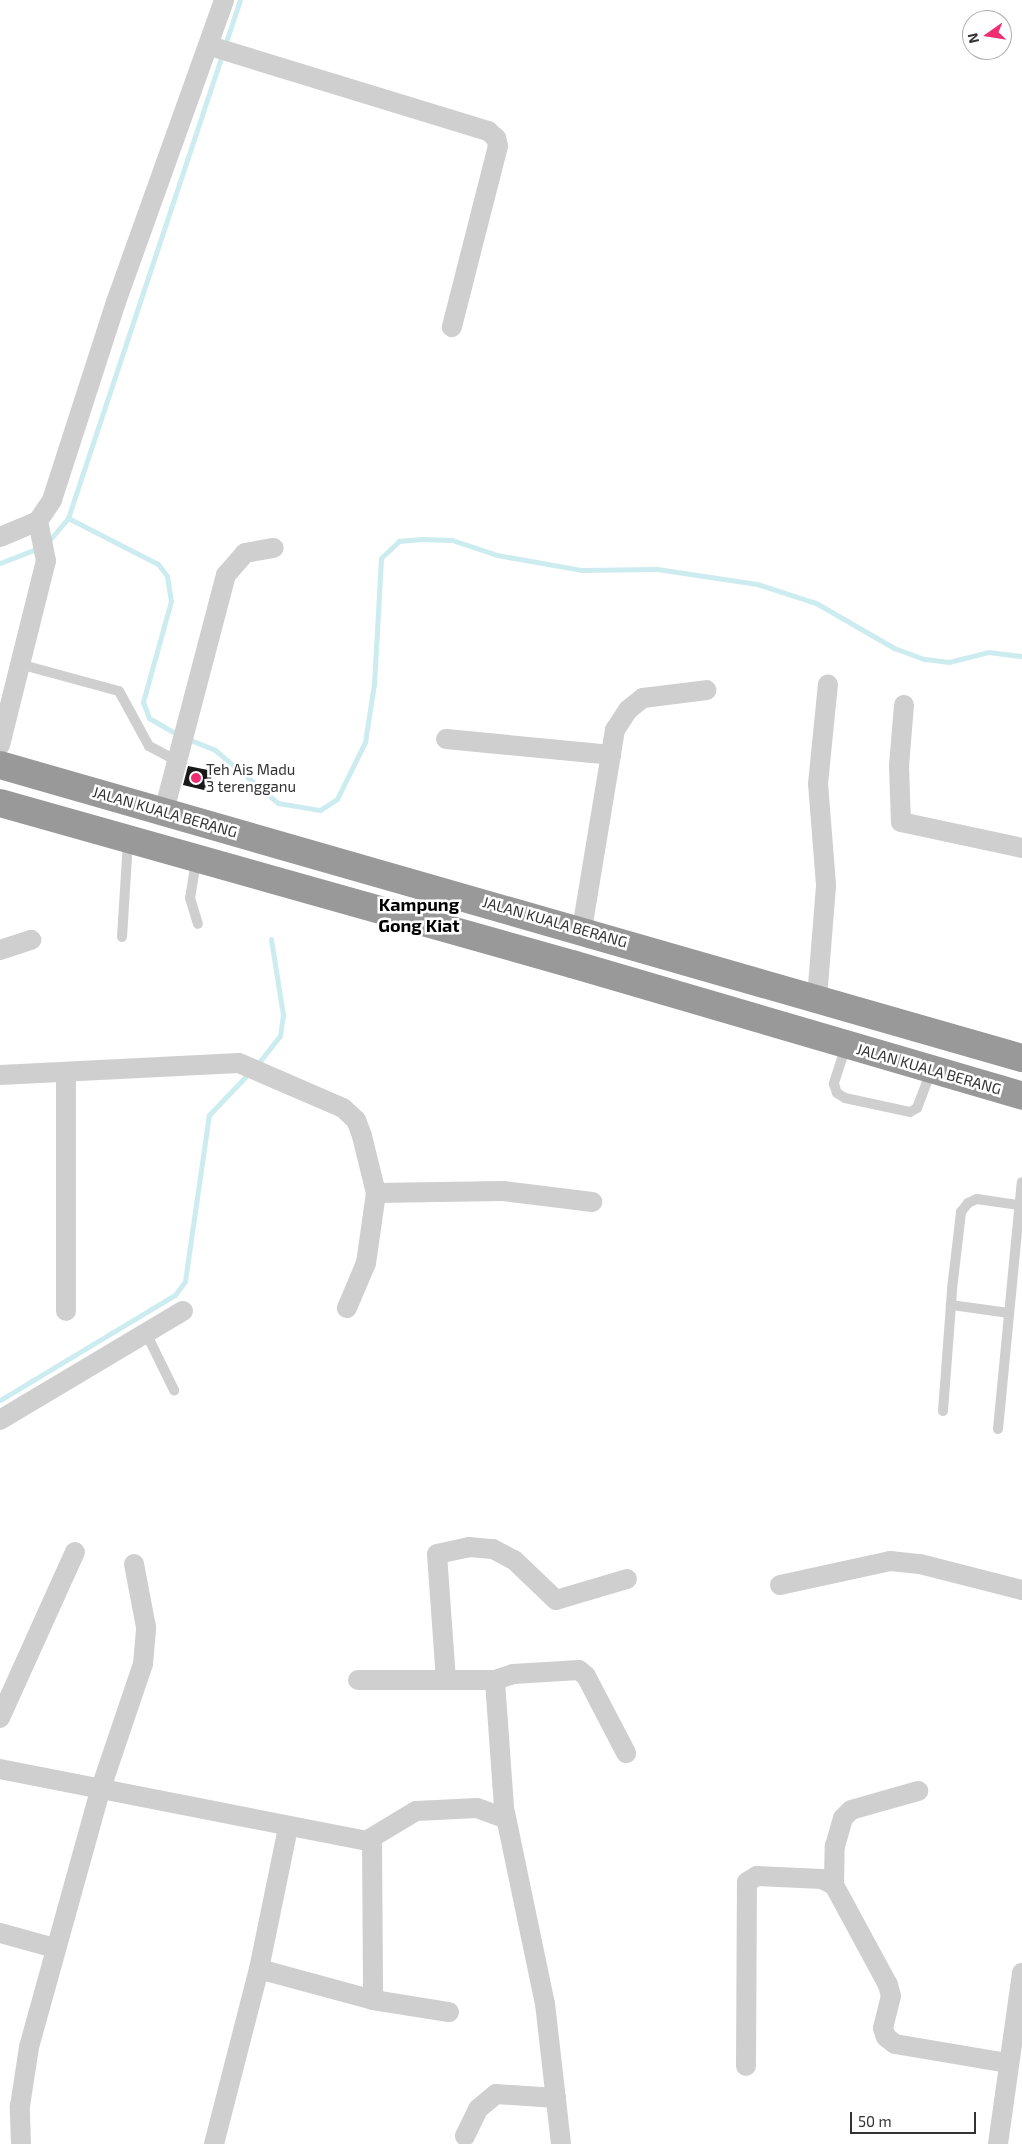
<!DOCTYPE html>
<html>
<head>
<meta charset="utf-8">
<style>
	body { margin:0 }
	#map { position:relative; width:1022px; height:2144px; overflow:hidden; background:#fff; font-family:"Exo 2",sans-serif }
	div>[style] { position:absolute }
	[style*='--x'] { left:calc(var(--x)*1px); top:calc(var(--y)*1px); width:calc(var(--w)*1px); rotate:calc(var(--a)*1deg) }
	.stream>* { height:5px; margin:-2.5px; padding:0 2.5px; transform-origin:2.5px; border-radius:2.5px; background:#ccecf0 }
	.building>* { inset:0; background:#191919 }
	.lane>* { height:10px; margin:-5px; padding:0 5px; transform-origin:5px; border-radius:5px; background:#cfcfcf }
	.street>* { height:20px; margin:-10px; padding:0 10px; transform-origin:10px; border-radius:10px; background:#cfcfcf }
	.highway>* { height:28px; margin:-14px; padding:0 14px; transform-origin:14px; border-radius:14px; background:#999 }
	.dots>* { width:14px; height:14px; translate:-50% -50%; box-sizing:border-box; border:2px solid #fff; border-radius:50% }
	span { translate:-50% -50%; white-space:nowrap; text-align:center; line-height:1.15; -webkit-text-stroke:5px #fff; paint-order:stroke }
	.poi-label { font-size:15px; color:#323232 }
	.left { translate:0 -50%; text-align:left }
	.street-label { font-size:15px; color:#323232 }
	.quarter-label { font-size:18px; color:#000; font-weight:700 }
	.north { position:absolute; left:962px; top:10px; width:50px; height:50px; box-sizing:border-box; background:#fff; border:1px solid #adadad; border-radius:50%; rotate:257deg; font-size:14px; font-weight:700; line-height:20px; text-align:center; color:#323232 }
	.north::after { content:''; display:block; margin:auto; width:18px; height:22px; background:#f12d71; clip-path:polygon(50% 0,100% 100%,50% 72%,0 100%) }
	.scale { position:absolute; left:850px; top:2112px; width:126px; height:22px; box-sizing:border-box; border:2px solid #323232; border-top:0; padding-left:6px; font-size:15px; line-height:18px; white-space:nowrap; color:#323232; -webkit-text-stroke:4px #fff; paint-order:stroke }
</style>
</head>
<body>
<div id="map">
	<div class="stream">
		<div style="--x:225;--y:45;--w:47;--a:-71.6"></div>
		<div style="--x:68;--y:518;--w:101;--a:27.1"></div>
		<div style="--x:158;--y:564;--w:15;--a:53"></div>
		<div style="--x:167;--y:576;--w:25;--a:81"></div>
		<div style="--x:171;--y:601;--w:105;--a:105.5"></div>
		<div style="--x:143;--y:702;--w:17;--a:69"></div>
		<div style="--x:149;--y:718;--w:36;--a:30"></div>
		<div style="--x:48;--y:542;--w:31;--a:-50"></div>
		<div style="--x:68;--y:518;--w:490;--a:-71.6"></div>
		<div style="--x:0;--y:563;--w:42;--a:-21"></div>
		<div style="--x:188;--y:739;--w:29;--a:22"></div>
		<div style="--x:215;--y:750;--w:82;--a:40.1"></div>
		<div style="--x:278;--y:803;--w:43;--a:9.5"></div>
		<div style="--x:320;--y:810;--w:20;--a:-33"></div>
		<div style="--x:337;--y:799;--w:64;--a:-63.8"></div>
		<div style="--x:365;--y:742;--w:59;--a:-81.2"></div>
		<div style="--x:374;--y:684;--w:126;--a:-86.8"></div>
		<div style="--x:381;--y:558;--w:25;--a:-43"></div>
		<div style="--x:399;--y:541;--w:21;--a:-5"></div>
		<div style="--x:420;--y:539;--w:32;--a:2"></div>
		<div style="--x:452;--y:540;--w:47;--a:18.4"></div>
		<div style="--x:497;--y:555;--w:85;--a:10.1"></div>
		<div style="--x:581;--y:570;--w:76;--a:-0.8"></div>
		<div style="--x:657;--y:569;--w:101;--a:8.5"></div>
		<div style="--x:757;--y:584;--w:62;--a:17.9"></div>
		<div style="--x:816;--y:603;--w:90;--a:30"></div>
		<div style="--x:894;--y:648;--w:33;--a:20"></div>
		<div style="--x:925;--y:659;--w:24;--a:7"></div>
		<div style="--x:949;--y:662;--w:40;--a:-14.4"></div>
		<div style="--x:988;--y:652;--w:34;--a:7"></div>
		<div style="--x:257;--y:1065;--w:37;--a:-52"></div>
		<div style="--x:280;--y:1036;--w:21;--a:-82"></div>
		<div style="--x:283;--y:1015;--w:77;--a:-99"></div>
		<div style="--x:0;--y:1400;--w:204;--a:-31"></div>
		<div style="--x:175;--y:1295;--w:17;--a:-54"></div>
		<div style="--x:185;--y:1281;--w:168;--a:-81.8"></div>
		<div style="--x:209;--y:1115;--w:58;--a:-46.4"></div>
	</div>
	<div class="building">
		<div style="clip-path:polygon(188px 766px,213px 771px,208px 791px,183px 785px)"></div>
	</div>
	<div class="lane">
		<div style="--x:23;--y:665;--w:99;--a:15.2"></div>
		<div style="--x:119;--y:691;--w:63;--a:61.4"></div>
		<div style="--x:149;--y:746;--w:32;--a:28"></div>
		<div style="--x:196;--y:861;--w:37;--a:99"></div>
		<div style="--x:190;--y:898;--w:27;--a:73"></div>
		<div style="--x:122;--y:937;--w:96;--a:-86.4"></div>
		<div style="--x:846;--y:1046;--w:40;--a:108"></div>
		<div style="--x:834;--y:1084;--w:9;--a:72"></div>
		<div style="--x:837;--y:1093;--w:9;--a:32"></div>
		<div style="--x:845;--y:1098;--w:66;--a:12.2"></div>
		<div style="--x:910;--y:1112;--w:8;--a:-30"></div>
		<div style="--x:917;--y:1108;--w:40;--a:-69"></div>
		<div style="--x:1009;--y:1313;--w:59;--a:-172.1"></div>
		<div style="--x:951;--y:1305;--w:16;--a:-86"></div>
		<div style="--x:952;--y:1289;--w:78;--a:-83.3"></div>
		<div style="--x:961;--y:1212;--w:11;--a:-52"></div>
		<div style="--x:968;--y:1203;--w:10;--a:-24"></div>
		<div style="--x:977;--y:1199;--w:41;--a:8.3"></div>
		<div style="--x:146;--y:1333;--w:64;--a:63.8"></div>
		<div style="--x:943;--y:1411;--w:106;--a:-85.7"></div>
		<div style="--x:998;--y:1429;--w:248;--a:-84.5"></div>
	</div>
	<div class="street">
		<div style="--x:210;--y:46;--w:291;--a:17"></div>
		<div style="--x:488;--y:131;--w:11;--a:41"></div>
		<div style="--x:496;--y:138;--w:8;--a:76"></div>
		<div style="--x:498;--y:146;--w:187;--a:104.3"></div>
		<div style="--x:0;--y:537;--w:41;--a:-22.8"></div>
		<div style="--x:38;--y:521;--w:25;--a:-56"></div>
		<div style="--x:52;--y:500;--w:208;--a:-72.1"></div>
		<div style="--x:116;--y:302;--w:321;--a:-70.3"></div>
		<div style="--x:904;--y:705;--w:61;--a:94.7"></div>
		<div style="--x:899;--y:766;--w:56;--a:88"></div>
		<div style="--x:901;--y:822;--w:124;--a:12.1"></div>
		<div style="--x:446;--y:739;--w:166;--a:5.5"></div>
		<div style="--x:0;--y:745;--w:190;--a:-76"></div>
		<div style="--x:46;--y:561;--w:41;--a:-101.3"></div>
		<div style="--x:164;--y:811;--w:244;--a:-75.3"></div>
		<div style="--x:226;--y:575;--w:29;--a:-49"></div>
		<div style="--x:245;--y:553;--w:29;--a:-10"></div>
		<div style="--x:582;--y:929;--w:202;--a:-80.6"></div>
		<div style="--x:615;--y:730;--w:24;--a:-57"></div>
		<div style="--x:628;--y:710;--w:19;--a:-39"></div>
		<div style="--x:643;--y:698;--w:64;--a:-7.1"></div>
		<div style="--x:0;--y:950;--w:33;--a:-18"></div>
		<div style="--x:817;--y:998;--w:113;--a:-85.4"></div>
		<div style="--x:826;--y:885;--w:101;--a:-94.5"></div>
		<div style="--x:818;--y:784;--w:100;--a:-84.3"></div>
		<div style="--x:66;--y:1072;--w:239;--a:90"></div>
		<div style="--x:0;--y:1075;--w:239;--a:-2.9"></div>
		<div style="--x:239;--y:1063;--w:113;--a:23.4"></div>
		<div style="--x:343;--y:1108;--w:18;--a:43"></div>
		<div style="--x:356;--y:1120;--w:17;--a:69"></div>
		<div style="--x:362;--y:1136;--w:59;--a:76.2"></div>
		<div style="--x:376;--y:1193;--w:71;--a:98.1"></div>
		<div style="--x:366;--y:1263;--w:49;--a:112.9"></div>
		<div style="--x:376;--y:1193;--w:127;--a:-0.9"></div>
		<div style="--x:503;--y:1191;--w:90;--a:7"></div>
		<div style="--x:0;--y:1420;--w:213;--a:-30.8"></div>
		<div style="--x:780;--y:1585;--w:113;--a:-12.3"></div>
		<div style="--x:890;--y:1561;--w:30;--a:6"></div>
		<div style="--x:920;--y:1564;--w:105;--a:14.3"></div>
		<div style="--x:358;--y:1680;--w:137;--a:0"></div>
		<div style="--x:446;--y:1680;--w:126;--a:-94.1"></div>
		<div style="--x:437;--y:1554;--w:33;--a:-12"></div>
		<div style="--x:469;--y:1547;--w:24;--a:5"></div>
		<div style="--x:493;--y:1549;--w:24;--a:28"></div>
		<div style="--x:514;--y:1560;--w:58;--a:43.6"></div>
		<div style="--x:556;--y:1600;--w:74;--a:-16.5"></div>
		<div style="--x:0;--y:1718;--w:182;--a:-65.7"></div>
		<div style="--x:0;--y:1769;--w:373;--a:11.1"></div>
		<div style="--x:366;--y:1841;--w:58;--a:-31"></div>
		<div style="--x:416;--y:1811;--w:61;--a:-2.8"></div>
		<div style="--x:477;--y:1808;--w:30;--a:20"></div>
		<div style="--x:372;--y:1841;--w:159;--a:89.6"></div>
		<div style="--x:834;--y:1885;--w:39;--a:-89"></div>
		<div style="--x:835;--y:1846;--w:29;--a:-74"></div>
		<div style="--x:843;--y:1818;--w:11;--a:-45"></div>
		<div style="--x:851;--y:1810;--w:70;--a:-15.8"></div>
		<div style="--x:0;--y:1933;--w:57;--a:15.3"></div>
		<div style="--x:259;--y:1969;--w:118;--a:15.2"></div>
		<div style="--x:373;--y:2000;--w:77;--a:9"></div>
		<div style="--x:746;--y:2066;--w:184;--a:-89.7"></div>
		<div style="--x:747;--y:1882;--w:12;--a:-31"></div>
		<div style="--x:757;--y:1876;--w:65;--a:2.6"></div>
		<div style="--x:822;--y:1879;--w:13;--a:27"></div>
		<div style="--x:834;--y:1885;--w:114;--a:61.6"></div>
		<div style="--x:888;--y:1985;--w:11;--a:75"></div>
		<div style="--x:891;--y:1996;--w:33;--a:104"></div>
		<div style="--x:883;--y:2028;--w:9;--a:72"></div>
		<div style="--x:886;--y:2037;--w:11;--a:38"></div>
		<div style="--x:895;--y:2044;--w:114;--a:9.6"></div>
		<div style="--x:465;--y:2136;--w:30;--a:-64"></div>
		<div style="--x:478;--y:2109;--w:23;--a:-40"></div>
		<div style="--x:496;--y:2094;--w:60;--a:3.8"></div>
		<div style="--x:21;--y:2144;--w:38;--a:-92"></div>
		<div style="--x:20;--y:2106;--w:60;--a:-81.3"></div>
		<div style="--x:29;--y:2047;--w:269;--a:-74.5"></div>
		<div style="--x:101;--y:1788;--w:131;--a:-71.3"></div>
		<div style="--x:143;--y:1664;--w:37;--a:-85"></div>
		<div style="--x:146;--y:1627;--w:64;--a:-100.8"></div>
		<div style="--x:214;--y:2144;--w:181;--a:-75.6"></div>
		<div style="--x:259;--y:1969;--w:144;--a:-78.4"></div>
		<div style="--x:561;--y:2144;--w:141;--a:-96.5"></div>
		<div style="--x:545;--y:2004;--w:201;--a:-101.8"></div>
		<div style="--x:504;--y:1807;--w:127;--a:-94.1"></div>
		<div style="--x:495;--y:1680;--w:19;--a:-18"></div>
		<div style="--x:513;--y:1674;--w:66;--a:-3.5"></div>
		<div style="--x:579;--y:1670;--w:9;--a:41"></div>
		<div style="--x:586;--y:1676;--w:87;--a:62.5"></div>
		<div style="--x:998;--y:2144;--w:173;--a:-82"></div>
	</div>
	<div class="highway">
		<div style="--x:0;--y:765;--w:1063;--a:16"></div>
		<div style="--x:0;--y:803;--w:594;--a:15.72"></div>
		<div style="--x:572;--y:964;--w:469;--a:16.3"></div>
	</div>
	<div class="dots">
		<div style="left:196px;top:778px;background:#f12d71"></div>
	</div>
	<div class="poi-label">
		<span class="left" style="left:206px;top:778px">Teh Ais Madu<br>3 terengganu</span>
	</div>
	<div class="street-label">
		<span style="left:165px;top:812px;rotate:16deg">JALAN KUALA BERANG</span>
		<span style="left:555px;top:922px;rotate:16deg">JALAN KUALA BERANG</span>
		<span style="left:929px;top:1069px;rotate:16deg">JALAN KUALA BERANG</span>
	</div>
	<div class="quarter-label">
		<span style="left:419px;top:915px">Kampung<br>Gong Kiat</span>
	</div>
	<div class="north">N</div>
	<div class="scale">50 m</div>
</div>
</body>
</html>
